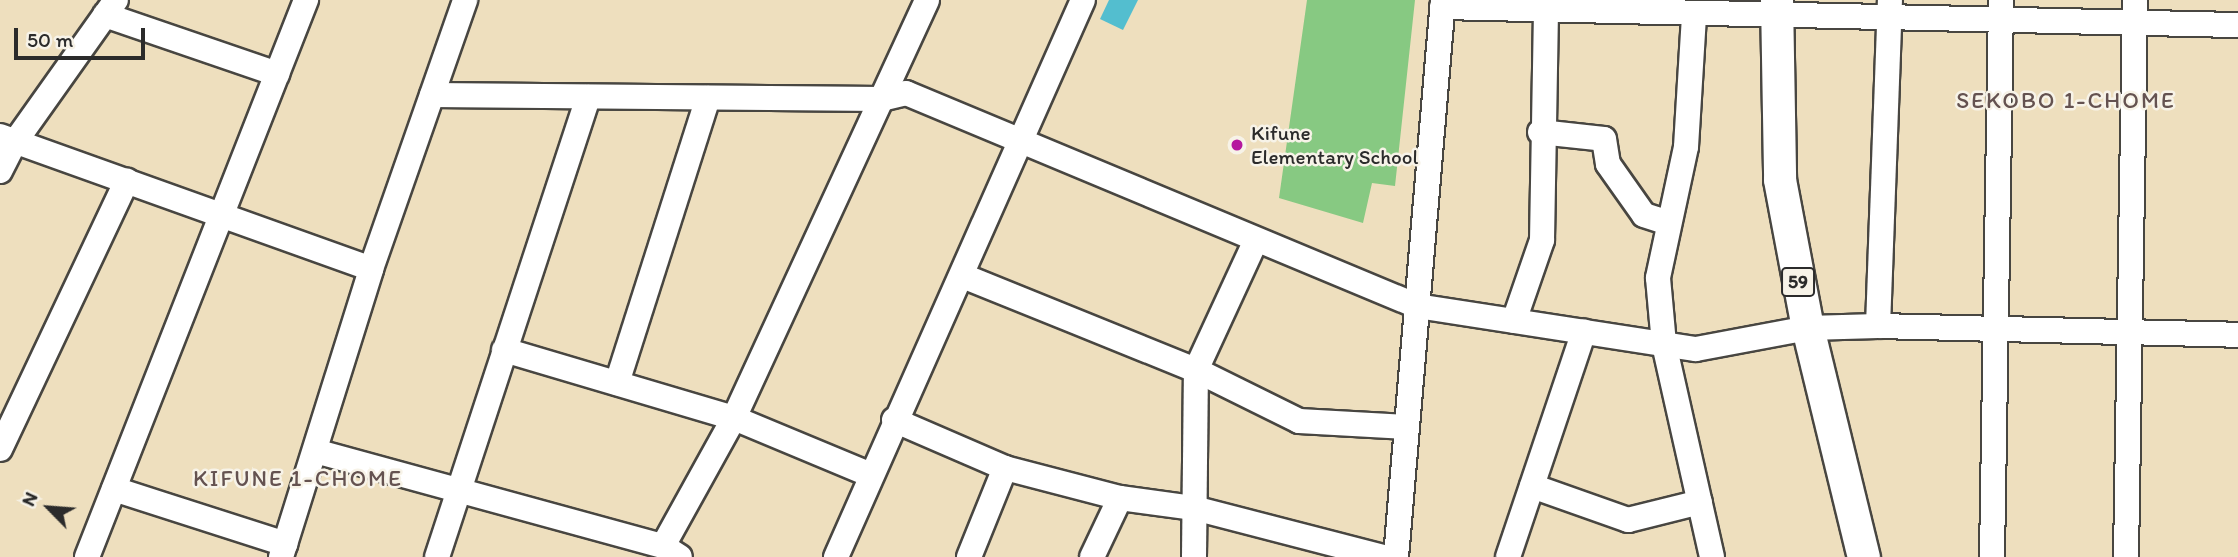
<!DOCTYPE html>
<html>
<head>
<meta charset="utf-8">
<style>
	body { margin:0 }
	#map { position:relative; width:2238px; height:557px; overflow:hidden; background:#eedfbe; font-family:Itim,sans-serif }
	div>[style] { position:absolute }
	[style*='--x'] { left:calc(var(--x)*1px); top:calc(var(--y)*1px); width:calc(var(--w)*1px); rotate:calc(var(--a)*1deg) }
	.green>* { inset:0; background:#87c982 }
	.water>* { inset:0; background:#53becf }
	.roads { filter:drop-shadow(2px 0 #484641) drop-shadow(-2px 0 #484641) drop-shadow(0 2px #484641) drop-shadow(0 -2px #484641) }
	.minor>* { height:24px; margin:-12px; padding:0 12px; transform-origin:12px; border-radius:12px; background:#fff }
	.major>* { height:32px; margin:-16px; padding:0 16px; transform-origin:16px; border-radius:16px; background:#fff }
	.dots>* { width:19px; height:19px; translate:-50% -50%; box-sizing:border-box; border:4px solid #f7f3e8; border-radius:50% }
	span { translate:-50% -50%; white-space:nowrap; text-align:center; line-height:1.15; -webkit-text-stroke:5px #f7f3e8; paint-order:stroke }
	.shield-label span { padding:2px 5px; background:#f7f3e8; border:2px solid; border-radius:5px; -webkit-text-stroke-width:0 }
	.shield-label { font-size:19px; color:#2b2b2b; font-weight:700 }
	.poi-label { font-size:21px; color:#2b2b2b }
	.left { translate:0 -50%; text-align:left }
	.neighbourhood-label { font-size:23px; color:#645250; letter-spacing:2px }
	.north { position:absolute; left:14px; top:473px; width:70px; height:70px; -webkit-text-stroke:5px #f7f3e8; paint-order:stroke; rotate:295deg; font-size:19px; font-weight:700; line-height:28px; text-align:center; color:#2b2b2b }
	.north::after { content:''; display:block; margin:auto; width:24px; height:32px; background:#2b2b2b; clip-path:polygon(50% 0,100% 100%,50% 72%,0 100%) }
	.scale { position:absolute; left:14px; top:28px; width:131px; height:32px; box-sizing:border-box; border:4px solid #2b2b2b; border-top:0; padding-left:9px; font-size:21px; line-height:24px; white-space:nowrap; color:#2b2b2b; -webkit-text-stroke:5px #f7f3e8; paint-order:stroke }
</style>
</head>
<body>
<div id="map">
	<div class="green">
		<div style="clip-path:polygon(1307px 0,1415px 0,1395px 186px,1372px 183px,1363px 223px,1279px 198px)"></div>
	</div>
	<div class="water">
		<div style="clip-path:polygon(1109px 0,1138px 0,1123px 30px,1100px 19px)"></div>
	</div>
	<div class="roads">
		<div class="minor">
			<div style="--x:1442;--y:7;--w:796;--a:1.3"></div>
			<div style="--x:105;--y:15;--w:182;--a:18.9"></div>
			<div style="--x:1694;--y:16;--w:131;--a:93.5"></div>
			<div style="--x:1686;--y:147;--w:134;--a:102.1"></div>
			<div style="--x:1658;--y:278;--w:66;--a:84.8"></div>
			<div style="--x:1664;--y:344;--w:218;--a:77.3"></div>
			<div style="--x:432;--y:95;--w:449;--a:0.5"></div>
			<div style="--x:881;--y:99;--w:26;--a:-13"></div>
			<div style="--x:906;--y:93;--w:554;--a:22.63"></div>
			<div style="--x:1417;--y:306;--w:282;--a:8.8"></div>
			<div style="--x:1696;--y:349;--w:114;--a:-10.6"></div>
			<div style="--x:1808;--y:328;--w:70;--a:-1.6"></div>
			<div style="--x:1878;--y:326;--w:360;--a:1.4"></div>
			<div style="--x:1540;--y:132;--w:64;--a:6.2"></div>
			<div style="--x:1604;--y:139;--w:25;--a:81"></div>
			<div style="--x:1608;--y:164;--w:62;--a:54.8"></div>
			<div style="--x:1644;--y:215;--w:26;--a:18"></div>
			<div style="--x:0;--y:136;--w:394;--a:19.7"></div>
			<div style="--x:0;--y:171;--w:33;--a:-63"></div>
			<div style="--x:15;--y:142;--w:174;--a:-54.6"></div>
			<div style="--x:963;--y:276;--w:251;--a:22"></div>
			<div style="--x:1196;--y:370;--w:115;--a:26.3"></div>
			<div style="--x:1299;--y:421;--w:108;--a:3.2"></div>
			<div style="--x:1514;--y:321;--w:86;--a:-70.9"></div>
			<div style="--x:1542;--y:240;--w:229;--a:-89"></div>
			<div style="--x:1878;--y:326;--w:326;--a:-87.9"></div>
			<div style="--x:504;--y:350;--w:240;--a:16.5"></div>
			<div style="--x:734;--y:418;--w:148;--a:22.6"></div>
			<div style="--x:617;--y:383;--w:299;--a:-72.3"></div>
			<div style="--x:894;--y:420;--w:121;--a:23.4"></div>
			<div style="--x:1005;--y:468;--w:119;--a:14.6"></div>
			<div style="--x:1120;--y:498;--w:75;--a:7.7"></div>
			<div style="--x:1194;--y:508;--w:195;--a:14.5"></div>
			<div style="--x:0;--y:449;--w:297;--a:-64.7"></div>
			<div style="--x:315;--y:451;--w:361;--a:15.3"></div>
			<div style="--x:663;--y:546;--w:20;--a:33"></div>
			<div style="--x:1532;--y:486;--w:102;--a:19.5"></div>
			<div style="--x:1628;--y:520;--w:74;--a:-14"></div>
			<div style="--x:114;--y:489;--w:180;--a:17.8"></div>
			<div style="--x:663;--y:546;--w:146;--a:-61"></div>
			<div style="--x:734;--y:418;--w:460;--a:-65.2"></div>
			<div style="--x:87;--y:557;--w:599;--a:-68.54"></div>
			<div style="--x:281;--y:557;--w:302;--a:-72.6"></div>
			<div style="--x:371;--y:269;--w:285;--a:-70.7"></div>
			<div style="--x:437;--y:557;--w:484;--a:-71.8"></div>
			<div style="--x:836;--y:557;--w:609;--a:-66.09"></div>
			<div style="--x:969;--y:557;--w:96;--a:-68"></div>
			<div style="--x:1092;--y:557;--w:65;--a:-64.6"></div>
			<div style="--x:1194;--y:557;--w:187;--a:-89.4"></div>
			<div style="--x:1196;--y:370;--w:143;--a:-65.2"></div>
			<div style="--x:1396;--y:557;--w:559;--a:-85.18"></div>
			<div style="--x:1508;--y:557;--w:238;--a:-71.4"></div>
			<div style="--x:1992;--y:557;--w:557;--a:-89.07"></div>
			<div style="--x:2126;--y:557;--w:557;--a:-89.07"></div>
		</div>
		<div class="major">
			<div style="--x:1777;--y:0;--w:180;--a:89"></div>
			<div style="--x:1780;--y:180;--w:151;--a:79.3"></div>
			<div style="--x:1808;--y:328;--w:236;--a:76.3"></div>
		</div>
	</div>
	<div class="dots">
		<div style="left:1237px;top:145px;background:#b5179e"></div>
	</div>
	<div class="shield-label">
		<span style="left:1798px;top:282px">59</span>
	</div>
	<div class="poi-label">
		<span class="left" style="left:1251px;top:145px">Kifune<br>Elementary School</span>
	</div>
	<div class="neighbourhood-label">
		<span style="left:2066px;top:100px">SEKOBO 1-CHOME</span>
		<span style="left:298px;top:478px">KIFUNE 1-CHOME</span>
	</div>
	<div class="north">N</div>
	<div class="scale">50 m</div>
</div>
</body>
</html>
